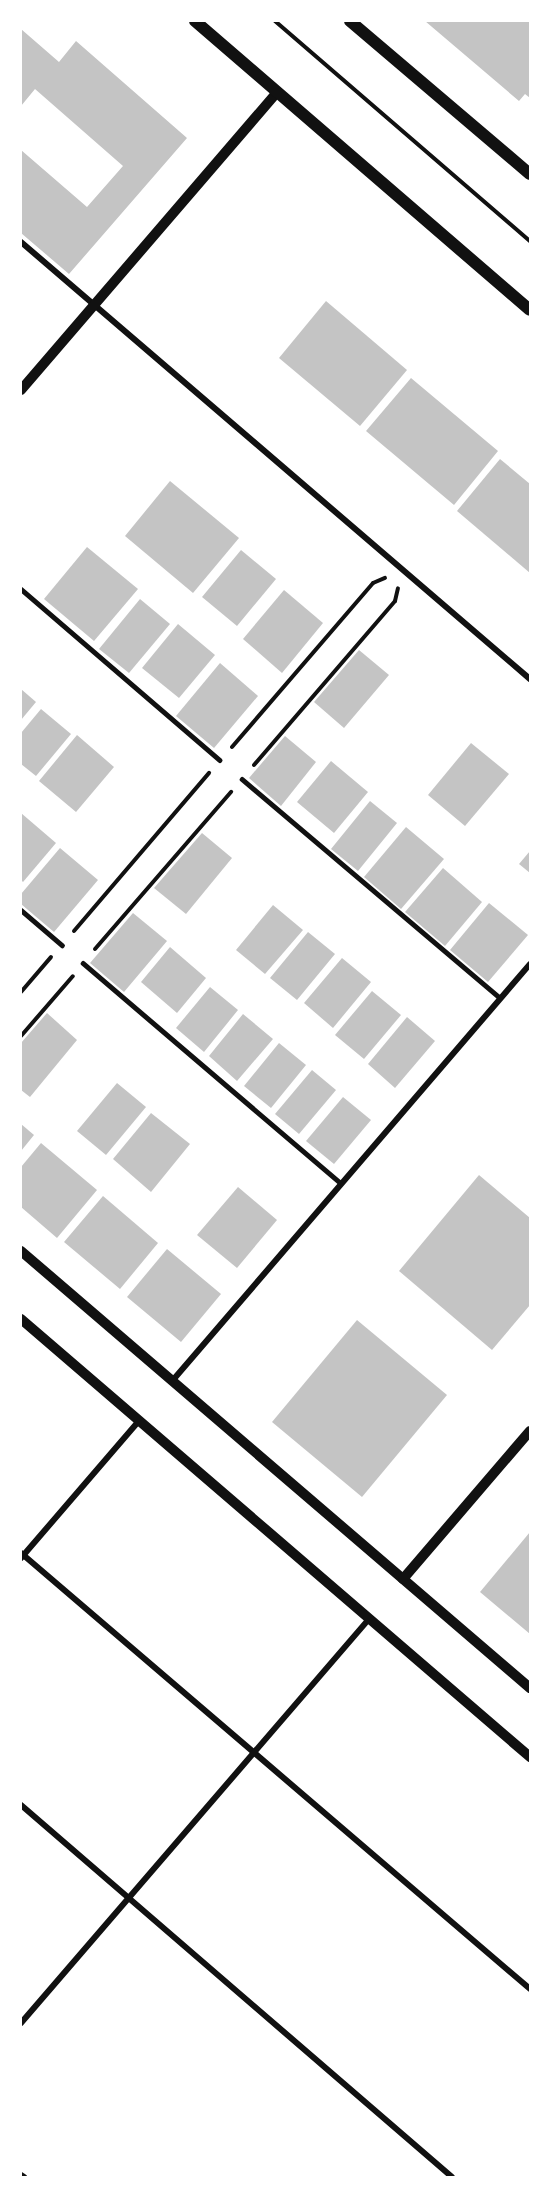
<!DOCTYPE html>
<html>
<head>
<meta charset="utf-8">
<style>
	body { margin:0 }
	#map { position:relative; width:551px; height:2198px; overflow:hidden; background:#fff; font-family:"Source Serif 4",serif }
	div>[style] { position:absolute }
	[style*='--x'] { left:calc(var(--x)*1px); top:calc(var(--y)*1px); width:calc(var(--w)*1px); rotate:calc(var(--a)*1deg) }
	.building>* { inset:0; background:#c4c4c4 }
	.path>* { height:4px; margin:-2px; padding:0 2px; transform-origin:2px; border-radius:2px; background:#111 }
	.service>* { height:4.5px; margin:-2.25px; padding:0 2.25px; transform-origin:2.25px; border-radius:2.25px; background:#111 }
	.minor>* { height:6px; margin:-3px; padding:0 3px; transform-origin:3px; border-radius:3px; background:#111 }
	.tertiary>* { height:10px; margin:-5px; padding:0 5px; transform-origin:5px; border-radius:5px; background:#111 }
	.secondary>* { height:12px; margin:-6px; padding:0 6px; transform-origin:6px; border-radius:6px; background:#111 }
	span { translate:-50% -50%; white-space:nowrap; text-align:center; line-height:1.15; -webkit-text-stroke:5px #fff; paint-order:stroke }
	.frame { position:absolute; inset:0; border:22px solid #fff; pointer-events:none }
</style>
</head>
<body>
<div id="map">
	<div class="building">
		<div style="clip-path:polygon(425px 21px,530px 21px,530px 98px,525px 94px,519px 101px)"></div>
		<div style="clip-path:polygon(21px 29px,59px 62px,76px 41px,187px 138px,69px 274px,21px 233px,21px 150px,87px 207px,123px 166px,35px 89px,21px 106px)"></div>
		<div style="clip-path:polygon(326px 301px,407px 370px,360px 426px,279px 358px)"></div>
		<div style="clip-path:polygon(411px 378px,498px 451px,454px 505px,366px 431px)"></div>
		<div style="clip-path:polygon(500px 459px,530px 484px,530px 573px,457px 511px)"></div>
		<div style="clip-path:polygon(170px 481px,239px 538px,193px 593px,125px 536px)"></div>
		<div style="clip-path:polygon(87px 547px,138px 589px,94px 641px,44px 599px)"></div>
		<div style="clip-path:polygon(241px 550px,276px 579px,237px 626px,202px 597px)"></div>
		<div style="clip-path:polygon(284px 590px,323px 623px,282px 673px,243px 639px)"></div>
		<div style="clip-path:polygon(140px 599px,170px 624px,129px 673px,99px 649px)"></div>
		<div style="clip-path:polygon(178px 624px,215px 655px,179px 698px,142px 668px)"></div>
		<div style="clip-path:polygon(359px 650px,389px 675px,344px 728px,314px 702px)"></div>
		<div style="clip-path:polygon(220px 663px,258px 696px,214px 748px,176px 716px)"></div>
		<div style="clip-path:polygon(21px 689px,36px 702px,21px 720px)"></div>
		<div style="clip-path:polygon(41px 709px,71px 734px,36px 776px,21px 764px,21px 733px)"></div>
		<div style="clip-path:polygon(77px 735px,114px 767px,76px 812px,39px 781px)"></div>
		<div style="clip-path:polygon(285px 736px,316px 762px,281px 806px,249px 778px)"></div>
		<div style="clip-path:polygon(471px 743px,509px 774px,465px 826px,428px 795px)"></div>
		<div style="clip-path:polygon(331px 761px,368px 792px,334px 833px,297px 802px)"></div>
		<div style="clip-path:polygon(370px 801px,397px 823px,358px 871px,331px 849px)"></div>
		<div style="clip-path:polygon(21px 813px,56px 843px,23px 882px,21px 880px)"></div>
		<div style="clip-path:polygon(406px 827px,444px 859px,401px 909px,364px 877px)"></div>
		<div style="clip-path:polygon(202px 833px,232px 858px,186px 914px,154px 888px)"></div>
		<div style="clip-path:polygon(60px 848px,98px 880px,54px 932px,21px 904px,21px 894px)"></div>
		<div style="clip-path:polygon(530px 851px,530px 873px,519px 864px)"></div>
		<div style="clip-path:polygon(443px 868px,482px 902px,445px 946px,405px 912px)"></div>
		<div style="clip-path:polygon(489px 903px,528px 935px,488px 982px,450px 950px)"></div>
		<div style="clip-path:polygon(273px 905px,303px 930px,265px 974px,236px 950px)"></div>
		<div style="clip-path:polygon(133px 913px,167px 941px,124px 992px,90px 963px)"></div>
		<div style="clip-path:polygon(308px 932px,335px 954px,297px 1000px,270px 978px)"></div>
		<div style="clip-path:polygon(170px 947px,206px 978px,177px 1013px,141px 982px)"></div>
		<div style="clip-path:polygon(342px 958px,371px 982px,333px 1028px,304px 1003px)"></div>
		<div style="clip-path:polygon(210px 987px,238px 1010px,204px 1052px,176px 1028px)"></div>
		<div style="clip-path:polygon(372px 991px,401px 1015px,364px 1059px,335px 1035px)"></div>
		<div style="clip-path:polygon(47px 1013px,77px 1040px,30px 1097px,21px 1090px,21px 1043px)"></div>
		<div style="clip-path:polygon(243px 1014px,273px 1039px,237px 1081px,209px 1056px)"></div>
		<div style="clip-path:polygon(407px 1017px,435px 1041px,395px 1088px,368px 1064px)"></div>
		<div style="clip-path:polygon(279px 1043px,306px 1065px,271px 1108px,244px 1086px)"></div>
		<div style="clip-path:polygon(312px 1070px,336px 1090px,299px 1134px,275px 1114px)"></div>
		<div style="clip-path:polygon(117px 1083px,146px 1107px,106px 1155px,77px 1131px)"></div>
		<div style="clip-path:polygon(343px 1097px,371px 1120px,334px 1164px,306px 1141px)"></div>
		<div style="clip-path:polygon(151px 1113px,190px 1144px,151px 1192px,113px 1159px)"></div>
		<div style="clip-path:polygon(21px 1124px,34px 1135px,21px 1151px)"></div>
		<div style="clip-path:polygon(41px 1143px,97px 1190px,57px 1238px,21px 1207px,21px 1167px)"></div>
		<div style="clip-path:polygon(479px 1175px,530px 1218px,530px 1305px,492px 1350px,399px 1271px)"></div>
		<div style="clip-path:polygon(238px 1187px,277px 1220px,237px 1268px,197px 1235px)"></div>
		<div style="clip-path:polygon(103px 1196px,158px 1243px,120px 1289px,64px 1242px)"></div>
		<div style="clip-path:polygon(167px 1249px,221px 1294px,181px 1342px,127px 1297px)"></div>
		<div style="clip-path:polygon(357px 1320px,447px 1395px,362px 1497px,272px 1422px)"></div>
		<div style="clip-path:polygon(530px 1532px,530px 1634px,480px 1592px)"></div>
	</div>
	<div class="path">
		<div style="--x:275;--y:21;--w:337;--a:40.8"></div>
		<div style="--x:232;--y:747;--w:216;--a:-49.3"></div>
		<div style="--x:373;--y:583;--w:13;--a:-23"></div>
		<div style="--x:254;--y:765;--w:216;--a:-49.3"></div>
		<div style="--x:395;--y:601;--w:13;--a:-77"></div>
		<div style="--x:74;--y:931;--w:208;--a:-49.5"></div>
		<div style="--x:95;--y:949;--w:208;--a:-49.1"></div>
		<div style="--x:21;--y:992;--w:46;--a:-49.4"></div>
		<div style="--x:21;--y:1036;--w:79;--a:-49.1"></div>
	</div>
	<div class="service">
		<div style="--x:21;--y:589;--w:262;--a:40.7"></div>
		<div style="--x:242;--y:779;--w:338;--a:40.3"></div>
		<div style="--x:21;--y:910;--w:54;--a:40.5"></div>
		<div style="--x:83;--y:963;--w:339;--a:40.5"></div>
	</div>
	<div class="minor">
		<div style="--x:21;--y:242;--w:671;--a:40.65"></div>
		<div style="--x:173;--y:1380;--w:548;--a:-49.36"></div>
		<div style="--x:21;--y:1553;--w:670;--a:40.58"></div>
		<div style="--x:21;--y:1558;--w:181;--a:-49.3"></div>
		<div style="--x:21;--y:1805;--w:569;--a:40.8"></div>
		<div style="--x:21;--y:2023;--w:533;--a:-49.26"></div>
		<div style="--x:21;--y:2175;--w:4;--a:34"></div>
	</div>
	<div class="tertiary">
		<div style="--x:21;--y:390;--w:393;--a:-49.3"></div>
		<div style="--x:21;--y:1251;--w:671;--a:40.65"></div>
		<div style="--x:21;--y:1319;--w:672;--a:40.71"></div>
		<div style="--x:403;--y:1579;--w:195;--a:-49.4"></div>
	</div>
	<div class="secondary">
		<div style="--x:195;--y:21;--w:442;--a:40.8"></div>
		<div style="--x:350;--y:21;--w:236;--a:40.4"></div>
	</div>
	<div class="frame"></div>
</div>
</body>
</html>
